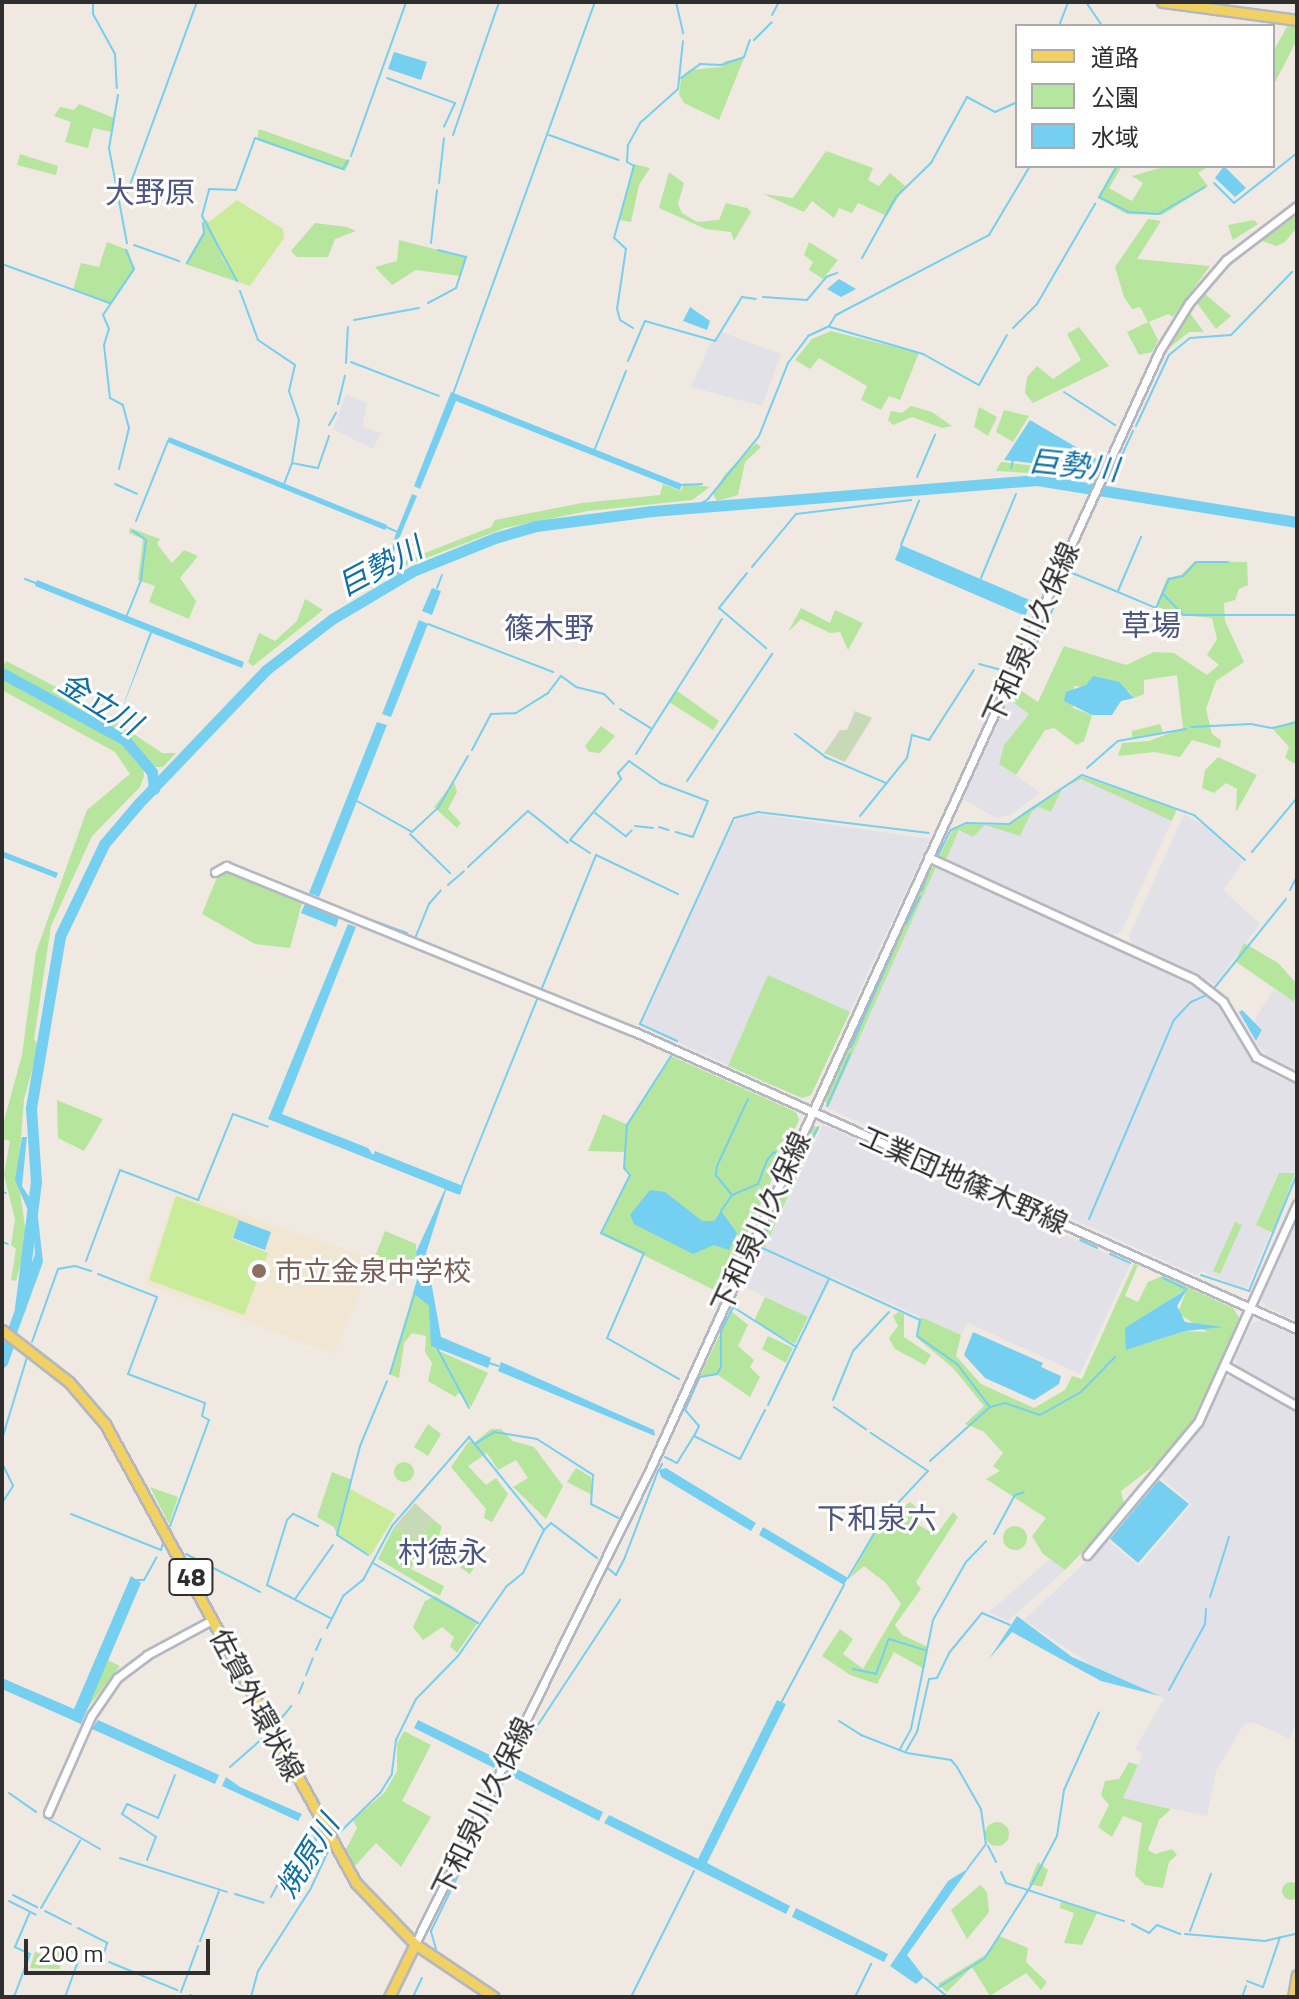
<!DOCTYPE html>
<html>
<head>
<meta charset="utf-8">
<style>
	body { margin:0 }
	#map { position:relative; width:1299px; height:1999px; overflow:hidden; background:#efe9e1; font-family:"Titillium Web","Noto Sans JP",sans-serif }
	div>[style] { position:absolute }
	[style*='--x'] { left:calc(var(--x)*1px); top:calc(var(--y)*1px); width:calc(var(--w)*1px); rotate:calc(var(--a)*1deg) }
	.industrial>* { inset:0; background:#e3e1e8 }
	.education>* { inset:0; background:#f0e6d1 }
	.green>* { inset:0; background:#b6e59e }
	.round { border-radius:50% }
	.cemetery>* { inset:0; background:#c8d9b8 }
	.pitch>* { inset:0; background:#c9ec9a }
	.water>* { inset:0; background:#75cff0 }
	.stream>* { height:2px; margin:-1px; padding:0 1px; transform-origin:1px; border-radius:1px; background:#75cff0 }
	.river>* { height:11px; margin:-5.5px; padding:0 5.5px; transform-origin:5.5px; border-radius:5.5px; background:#75cff0 }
	.roads { filter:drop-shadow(2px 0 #b4b7c1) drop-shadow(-2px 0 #b4b7c1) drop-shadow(0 2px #b4b7c1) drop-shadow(0 -2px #b4b7c1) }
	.minor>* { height:7px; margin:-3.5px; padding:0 3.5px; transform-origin:3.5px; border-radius:3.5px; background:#fff }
	.major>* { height:9px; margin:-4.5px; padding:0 4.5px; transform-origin:4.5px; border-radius:4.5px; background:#f2d163 }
	.dots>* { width:22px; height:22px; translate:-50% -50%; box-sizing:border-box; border:4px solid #fff; border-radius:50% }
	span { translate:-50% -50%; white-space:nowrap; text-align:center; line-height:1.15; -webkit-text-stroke:6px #fff; paint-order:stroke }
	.shield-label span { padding:2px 6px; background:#fff; border:2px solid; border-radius:6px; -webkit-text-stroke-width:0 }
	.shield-label { font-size:26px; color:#2e2e2e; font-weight:700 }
	.street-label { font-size:28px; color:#2e2e2e }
	.education-label { font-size:28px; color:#785e54 }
	.left { translate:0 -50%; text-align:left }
	.neighbourhood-label { font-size:30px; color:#4d5680 }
	.water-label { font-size:30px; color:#0d6fa3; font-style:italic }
	.frame { position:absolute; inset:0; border:4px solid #2e2e2e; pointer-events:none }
	.legend { position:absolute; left:1015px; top:24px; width:260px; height:144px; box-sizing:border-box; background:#fff; border:2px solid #ababab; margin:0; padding:10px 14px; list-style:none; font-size:24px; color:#2e2e2e }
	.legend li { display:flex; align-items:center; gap:16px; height:40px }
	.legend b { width:40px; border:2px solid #ababab }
	.scale { position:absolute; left:24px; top:1939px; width:186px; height:36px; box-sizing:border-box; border:4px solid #2e2e2e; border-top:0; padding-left:10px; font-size:24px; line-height:28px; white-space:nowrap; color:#2e2e2e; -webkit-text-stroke:6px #fff; paint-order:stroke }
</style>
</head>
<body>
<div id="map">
	<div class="industrial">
		<div style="clip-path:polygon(722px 332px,781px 354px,762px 406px,691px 387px,711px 342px)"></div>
		<div style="clip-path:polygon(346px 394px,367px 403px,362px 427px,381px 433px,373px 449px,333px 429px)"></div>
		<div style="clip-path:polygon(1009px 699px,1029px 713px,1004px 745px,999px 763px,1040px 793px,1011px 815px,996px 818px,963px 799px)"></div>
		<div style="clip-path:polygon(1083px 777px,1177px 809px,1121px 932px,1112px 935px,939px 856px,953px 830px,967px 824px,1009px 825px)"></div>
		<div style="clip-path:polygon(756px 814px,930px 839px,811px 1095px,802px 1098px,641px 1026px,730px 825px,741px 815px)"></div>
		<div style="clip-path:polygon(1184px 814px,1213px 830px,1243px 862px,1223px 890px,1260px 924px,1215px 984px,1132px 944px,1129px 936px)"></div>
		<div style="clip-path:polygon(936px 867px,1189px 982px,1216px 1003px,1248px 1056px,1276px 1076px,1297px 1083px,1295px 1173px,1246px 1291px,1202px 1271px,1196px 1275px,828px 1108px)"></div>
		<div style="clip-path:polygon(1274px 989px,1294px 1002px,1297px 999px,1297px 1070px,1267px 1056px,1256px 1043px,1263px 1030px,1254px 1020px)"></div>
		<div style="clip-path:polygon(823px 1125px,1130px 1264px,1080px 1374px,968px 1323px,961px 1335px,832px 1277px,811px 1319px,740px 1285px,758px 1247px,765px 1247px)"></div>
		<div style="clip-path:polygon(1297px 1217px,1297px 1321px,1266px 1307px,1260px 1298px)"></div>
		<div style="clip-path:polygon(1261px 1320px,1297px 1337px,1297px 1401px,1238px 1369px,1235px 1358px,1251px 1324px)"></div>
		<div style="clip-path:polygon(1236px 1376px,1297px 1412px,1297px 1720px,1290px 1739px,1255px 1723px,1244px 1724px,1216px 1771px,1207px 1816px,1122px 1798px,1143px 1754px,1135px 1749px,1164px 1698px,1093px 1666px,1024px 1620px,1108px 1541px,1139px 1566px,1192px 1504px,1161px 1477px,1208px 1414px,1224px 1379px)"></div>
		<div style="clip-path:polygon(1050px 1559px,1065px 1570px,1008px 1621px,989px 1612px)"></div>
	</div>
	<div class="education">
		<div style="clip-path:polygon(175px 1192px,374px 1259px,334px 1354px,145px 1284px)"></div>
	</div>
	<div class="green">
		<div style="clip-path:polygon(1288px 25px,1297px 26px,1297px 40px,1273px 86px,1273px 52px)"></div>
		<div style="clip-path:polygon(744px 58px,719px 120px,684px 103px,679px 94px,681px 79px,689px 70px,722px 67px,725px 61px)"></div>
		<div style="clip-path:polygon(79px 104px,114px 118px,112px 132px,93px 128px,88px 148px,65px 142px,71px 122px,54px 116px,60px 107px,74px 110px)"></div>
		<div style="clip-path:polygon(259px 129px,350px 161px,345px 171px,257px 140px)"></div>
		<div style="clip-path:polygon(826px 151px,873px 168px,868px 180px,879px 186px,890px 173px,905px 186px,887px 216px,858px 203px,852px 213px,839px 208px,834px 218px,812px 201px,804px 212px,763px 194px,793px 198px)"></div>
		<div style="clip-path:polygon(20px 154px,58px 166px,56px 175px,17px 165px)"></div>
		<div style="clip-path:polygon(633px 164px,650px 168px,639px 185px,631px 222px,619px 220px)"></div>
		<div style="clip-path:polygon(1115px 166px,1122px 166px,1109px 188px,1132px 201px,1143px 183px,1132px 176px,1167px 166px,1209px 166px,1198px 173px,1208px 186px,1162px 215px,1127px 214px,1098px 198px)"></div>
		<div style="clip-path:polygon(669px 172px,684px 183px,678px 204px,682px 213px,697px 222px,719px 220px,726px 203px,747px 208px,751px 212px,734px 241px,731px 232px,706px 229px,659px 208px)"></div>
		<div style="clip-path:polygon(1297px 215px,1297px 227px,1285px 242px,1277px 246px,1259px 240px)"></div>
		<div style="clip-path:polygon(204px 219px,209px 222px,222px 258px,238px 282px,185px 264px,203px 232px)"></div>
		<div style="clip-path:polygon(1148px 219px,1161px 221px,1137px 259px,1210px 266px,1173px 317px,1168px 314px,1149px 322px,1158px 340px,1152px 352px,1139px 355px,1127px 332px,1148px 322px,1140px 307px,1132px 309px,1124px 297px,1115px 267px)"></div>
		<div style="clip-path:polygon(1254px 220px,1258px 224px,1233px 240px,1228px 225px)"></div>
		<div style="clip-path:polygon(315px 223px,347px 227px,356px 231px,335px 239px,328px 257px,297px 257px,291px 251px)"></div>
		<div style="clip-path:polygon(399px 240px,466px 257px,460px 276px,416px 270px,392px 285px,375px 267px,397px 261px)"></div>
		<div style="clip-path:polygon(107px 242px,128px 250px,134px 270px,111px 305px,73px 290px,81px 263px,99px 267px)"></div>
		<div style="clip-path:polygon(809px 242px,838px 260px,823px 279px,809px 270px,813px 262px,804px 255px)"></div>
		<div style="clip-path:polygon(1205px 294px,1231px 316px,1216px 329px,1197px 303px)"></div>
		<div style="clip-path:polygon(1190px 313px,1204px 332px,1189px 332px,1169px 348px)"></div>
		<div style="clip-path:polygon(1079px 327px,1109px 366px,1033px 403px,1025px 393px,1027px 377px,1037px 366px,1053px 379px,1081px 360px,1067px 334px)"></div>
		<div style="clip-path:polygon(831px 331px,919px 353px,900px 400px,889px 396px,881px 410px,861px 400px,867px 386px,819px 358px,810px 369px,795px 360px,812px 339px)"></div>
		<div style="clip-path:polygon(911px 406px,932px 412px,952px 426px,942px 428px,912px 417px,893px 425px,888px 420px,891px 411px,902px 413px)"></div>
		<div style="clip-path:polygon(979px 407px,997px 417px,988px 436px,974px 427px)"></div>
		<div style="clip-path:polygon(1004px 410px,1029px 416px,1013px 442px,996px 432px)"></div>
		<div style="clip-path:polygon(756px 443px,761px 447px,745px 462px,738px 495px,717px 501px,713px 494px,725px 474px)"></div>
		<div style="clip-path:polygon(1001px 462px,1002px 462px,1096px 473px,1095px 477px,996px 471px)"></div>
		<div style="clip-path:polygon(684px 483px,710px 487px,692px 500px,588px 511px,505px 528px,400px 568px,397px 564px,491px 527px,495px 520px,582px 503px,660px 495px,663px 484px,681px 491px)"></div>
		<div style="clip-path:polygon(130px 528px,160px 539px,157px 544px,172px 563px,184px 550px,198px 556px,180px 578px,196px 601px,189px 619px,149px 602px,155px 586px,138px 580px,143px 539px,129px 533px)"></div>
		<div style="clip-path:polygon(1195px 561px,1247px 562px,1248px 585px,1239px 589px,1235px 600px,1224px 603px,1225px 621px,1244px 662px,1216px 681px,1206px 709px,1212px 734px,1221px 740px,1220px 748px,1192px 740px,1180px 757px,1155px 752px,1118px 756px,1122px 743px,1149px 741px,1183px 728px,1177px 675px,1144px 680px,1144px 694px,1134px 698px,1129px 691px,1074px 686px,1073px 708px,1092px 715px,1084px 741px,1077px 745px,1054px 728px,1045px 730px,1016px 775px,999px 764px,1004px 745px,1029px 714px,1009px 699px,1014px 686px,1038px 702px,1064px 646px,1126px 665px,1154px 652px,1174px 653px,1207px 675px,1219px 665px,1207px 655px,1217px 639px,1212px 618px,1171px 614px,1156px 606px,1167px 578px,1181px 575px)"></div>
		<div style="clip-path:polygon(305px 599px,323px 610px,253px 666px,248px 662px,259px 633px,275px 641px,297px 621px)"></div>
		<div style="clip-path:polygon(801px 608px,830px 623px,835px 610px,863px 623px,848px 650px,840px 632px,830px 633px,801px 619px,788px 632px)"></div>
		<div style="clip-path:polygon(6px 661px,89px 704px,162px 753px,176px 753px,163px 767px,151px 767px,129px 740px,2px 668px)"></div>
		<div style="clip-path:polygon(2px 675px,128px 747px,143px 765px,144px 776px,140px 787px,92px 836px,51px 926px,34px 1039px,39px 1046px,24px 1099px,18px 1178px,27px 1241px,16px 1281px,11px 1280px,16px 1249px,11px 1245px,15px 1219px,4px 1175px,10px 1141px,2px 1139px,2px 1128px,22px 1055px,36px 952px,87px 810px,130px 774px,115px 752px,2px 690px)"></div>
		<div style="clip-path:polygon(676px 690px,719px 721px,713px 730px,669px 702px)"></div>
		<div style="clip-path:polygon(1297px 720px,1297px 765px,1285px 758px,1289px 747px,1272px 728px)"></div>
		<div style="clip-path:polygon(1160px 724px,1163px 732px,1132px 738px,1132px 731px)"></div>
		<div style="clip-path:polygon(601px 726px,615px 736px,600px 753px,589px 752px,585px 746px)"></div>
		<div style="clip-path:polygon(1218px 757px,1257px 775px,1236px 812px,1237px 789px,1226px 783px,1214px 793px,1202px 788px,1205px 770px)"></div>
		<div style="clip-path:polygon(1083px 777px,1177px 809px,1172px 821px,1081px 779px,1062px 789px,1051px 812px,1039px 807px,1032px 811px,1020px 836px,985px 825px,973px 837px,959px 830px,946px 859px,939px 856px,953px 830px,967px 824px,1009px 825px,1027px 810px,1078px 778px)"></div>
		<div style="clip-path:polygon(454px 782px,457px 792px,448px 809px,461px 823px,457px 828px,434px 807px)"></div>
		<div style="clip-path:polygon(928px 867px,936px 867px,828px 1108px,825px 1100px)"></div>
		<div style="clip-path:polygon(225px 871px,302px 903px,290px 948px,255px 944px,202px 914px,218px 875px)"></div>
		<div style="clip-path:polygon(1244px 943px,1278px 963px,1297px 984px,1294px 1002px,1235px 961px)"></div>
		<div style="clip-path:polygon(768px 975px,850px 1012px,811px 1095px,802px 1098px,728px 1066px)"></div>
		<div style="clip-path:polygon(671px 1056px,796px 1112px,799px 1120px,720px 1293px,601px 1234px,631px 1174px,625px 1168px,625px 1152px,588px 1151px,603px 1114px,628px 1125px)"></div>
		<div style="clip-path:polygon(57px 1100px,103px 1119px,84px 1151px,58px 1138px)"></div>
		<div style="clip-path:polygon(820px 1126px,765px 1247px,758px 1247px,811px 1127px)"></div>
		<div style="clip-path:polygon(1279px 1173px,1295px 1173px,1273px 1233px,1256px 1225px)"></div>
		<div style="clip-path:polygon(1235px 1222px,1242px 1225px,1220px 1274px,1213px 1271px)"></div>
		<div style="clip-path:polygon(385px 1231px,416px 1244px,416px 1271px,374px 1259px)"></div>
		<div style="clip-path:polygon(evenodd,1134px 1264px,1138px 1265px,1125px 1296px,1138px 1302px,1148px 1282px,1163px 1276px,1233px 1308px,1241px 1320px,1191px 1423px,1168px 1455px,1121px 1491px,1125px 1508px,1065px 1570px,1043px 1554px,1032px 1536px,1046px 1518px,986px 1479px,1000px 1471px,993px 1466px,1003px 1453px,983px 1431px,965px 1424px,984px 1406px,953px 1368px,917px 1338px,921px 1317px,961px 1335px,956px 1356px,981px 1384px,1034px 1408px,1065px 1390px,1072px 1376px,1082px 1379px,1134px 1264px,1181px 1292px,1185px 1294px,1178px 1313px,1207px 1332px,1185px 1331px,1138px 1346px,1127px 1340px,1143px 1318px,1181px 1292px)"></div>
		<div style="clip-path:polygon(413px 1293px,429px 1306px,437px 1350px,488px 1373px,471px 1407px,459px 1393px,455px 1397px,428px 1381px,432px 1363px,425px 1352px,426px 1336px,412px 1333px,404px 1343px,399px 1378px,389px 1374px)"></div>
		<div style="clip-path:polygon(765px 1297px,808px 1317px,795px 1344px,754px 1321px)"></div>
		<div style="clip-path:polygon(731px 1311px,748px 1325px,738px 1346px,754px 1360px,750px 1367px,760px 1377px,750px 1397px,718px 1375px,700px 1376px)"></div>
		<div style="clip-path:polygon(898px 1312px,904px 1314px,904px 1337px,931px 1355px,925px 1365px,895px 1349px,889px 1338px,898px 1326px,893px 1316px)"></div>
		<div style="clip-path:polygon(768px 1336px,793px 1348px,786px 1363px,762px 1349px)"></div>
		<div style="clip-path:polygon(428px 1424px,441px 1434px,428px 1456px,414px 1447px)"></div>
		<div style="clip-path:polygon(491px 1429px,501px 1429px,513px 1441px,534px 1447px,563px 1486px,546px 1519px,513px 1487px,528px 1478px,516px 1460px,498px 1470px,487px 1453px,468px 1466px,486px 1485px,496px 1478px,508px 1494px,492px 1522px,484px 1518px,486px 1509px,451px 1467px,469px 1441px,474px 1443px)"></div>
		<div class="round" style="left:394px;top:1462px;width:20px;height:20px"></div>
		<div style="clip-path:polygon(576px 1468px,591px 1477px,592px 1495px,567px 1482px)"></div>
		<div style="clip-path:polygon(332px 1472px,352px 1480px,338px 1537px,334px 1527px,317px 1517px)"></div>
		<div style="clip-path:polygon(150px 1487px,178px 1497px,169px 1524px)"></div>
		<div style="clip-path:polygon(910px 1502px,918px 1509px,912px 1521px,936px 1535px,953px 1512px,958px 1517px,916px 1582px,921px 1589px,895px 1625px,902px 1635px,928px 1647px,924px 1669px,894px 1652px,877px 1684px,850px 1675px,822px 1656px,840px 1629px,853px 1639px,843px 1654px,863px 1669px,901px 1604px,886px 1583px,864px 1566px,850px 1578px,881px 1522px)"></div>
		<div style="clip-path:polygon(434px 1520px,442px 1527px,437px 1541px,479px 1560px,470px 1574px,440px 1554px,418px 1551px,411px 1569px,444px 1586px,440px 1596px,378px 1559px,394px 1527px,418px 1541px)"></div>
		<div class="round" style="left:1003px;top:1526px;width:24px;height:24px"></div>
		<div style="clip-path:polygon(435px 1596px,478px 1622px,457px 1653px,450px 1646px,454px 1637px,442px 1627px,423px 1640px,413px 1627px,425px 1601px)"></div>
		<div style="clip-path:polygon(107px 1660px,120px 1666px,83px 1714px)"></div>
		<div style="clip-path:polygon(404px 1731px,431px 1745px,402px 1801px,431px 1817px,401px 1867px,376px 1843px,353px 1868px,343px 1855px,357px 1828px,353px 1820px,385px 1792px,397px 1771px,397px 1744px)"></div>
		<div style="clip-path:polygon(1129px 1762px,1138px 1765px,1123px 1798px,1171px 1809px,1159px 1820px,1148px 1850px,1155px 1854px,1172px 1849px,1177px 1855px,1169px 1862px,1163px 1888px,1145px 1885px,1135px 1875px,1142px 1823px,1123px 1816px,1112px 1837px,1098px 1827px,1109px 1805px,1101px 1795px,1105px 1781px,1119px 1779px)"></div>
		<div class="round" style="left:985px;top:1822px;width:24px;height:24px"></div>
		<div style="clip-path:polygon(1038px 1862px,1048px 1870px,1042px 1887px,1029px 1884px)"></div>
		<div class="round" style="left:1282px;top:1882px;width:18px;height:18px"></div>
		<div style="clip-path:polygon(980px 1885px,987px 1892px,989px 1912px,967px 1939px,951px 1910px)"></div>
		<div style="clip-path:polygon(1061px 1901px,1097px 1913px,1082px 1945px,1064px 1943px,1074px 1913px,1060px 1908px)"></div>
		<div style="clip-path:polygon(999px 1936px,1028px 1948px,1026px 1962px,1047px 1982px,1041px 1990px,1026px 1973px,990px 1996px,972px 1967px,947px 1992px,938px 1984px,985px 1955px)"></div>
		<div style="clip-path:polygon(55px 1943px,66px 1951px,59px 1969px,30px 1968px,35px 1952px,49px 1957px)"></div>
	</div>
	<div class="cemetery">
		<div style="clip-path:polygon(855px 711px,872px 718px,845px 762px,824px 753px,840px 730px,847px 730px)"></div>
		<div style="clip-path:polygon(415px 1503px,434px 1520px,418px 1541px,394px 1527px)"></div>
	</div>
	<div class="pitch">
		<div style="clip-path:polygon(237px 200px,283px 229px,284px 238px,250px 286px,238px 282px,222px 258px,209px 222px)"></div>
		<div style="clip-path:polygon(176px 1196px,239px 1219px,232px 1239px,268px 1253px,244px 1315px,149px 1280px)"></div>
		<div style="clip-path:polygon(350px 1489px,396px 1514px,371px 1555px,338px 1537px)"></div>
	</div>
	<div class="water">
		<div style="clip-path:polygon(394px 52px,427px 62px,421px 80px,388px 69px)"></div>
		<div style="clip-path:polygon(1224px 166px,1246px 188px,1235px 197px,1215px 178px)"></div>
		<div style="clip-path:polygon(839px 279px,856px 289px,841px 297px,827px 289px)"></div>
		<div style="clip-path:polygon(690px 307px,710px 321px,707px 330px,683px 321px)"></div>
		<div style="clip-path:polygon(451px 392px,682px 484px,680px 490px,456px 401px,420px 489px,414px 486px)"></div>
		<div style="clip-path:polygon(1030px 420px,1098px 460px,1092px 470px,1004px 460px)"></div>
		<div style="clip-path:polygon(169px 437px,387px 525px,385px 530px,167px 442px)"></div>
		<div style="clip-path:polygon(412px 494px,417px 496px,390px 560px,395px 536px)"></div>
		<div style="clip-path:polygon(901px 545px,1032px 601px,1025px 616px,895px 560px)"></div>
		<div style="clip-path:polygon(37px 580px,244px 662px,242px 668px,152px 633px,119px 717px,150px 632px,35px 586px)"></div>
		<div style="clip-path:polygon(432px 588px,441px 591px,432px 615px,422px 611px)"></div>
		<div style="clip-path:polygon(419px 620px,428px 624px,391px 717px,382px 714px)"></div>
		<div style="clip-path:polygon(1093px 676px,1119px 682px,1134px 698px,1121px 701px,1112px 715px,1092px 715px,1064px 701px,1066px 692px,1086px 685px)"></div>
		<div style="clip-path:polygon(377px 722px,387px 725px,319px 897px,309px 893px)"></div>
		<div style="clip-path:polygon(2px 851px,58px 873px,56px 878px,2px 857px)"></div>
		<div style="clip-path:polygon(305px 904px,339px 918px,336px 927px,301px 913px)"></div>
		<div style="clip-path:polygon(348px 924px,356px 927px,282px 1114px,368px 1148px,373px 1155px,375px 1151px,463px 1186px,460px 1195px,446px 1190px,426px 1253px,441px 1337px,491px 1358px,488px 1368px,431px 1346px,429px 1306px,413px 1293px,419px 1273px,416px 1252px,445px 1189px,268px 1119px)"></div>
		<div style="clip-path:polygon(1242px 1010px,1262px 1030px,1256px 1041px,1239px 1012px)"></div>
		<div style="clip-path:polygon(22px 1137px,27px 1137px,22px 1186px,37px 1209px,43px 1262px,8px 1358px,2px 1346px,35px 1254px,33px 1222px,15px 1180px)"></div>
		<div style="clip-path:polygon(650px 1190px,665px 1192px,702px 1221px,714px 1221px,721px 1211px,737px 1233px,729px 1250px,714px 1245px,693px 1254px,634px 1224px,630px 1215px)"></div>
		<div style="clip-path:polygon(239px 1220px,271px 1232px,265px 1250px,233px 1238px)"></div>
		<div style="clip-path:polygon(1187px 1289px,1177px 1306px,1185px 1322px,1223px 1327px,1185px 1331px,1126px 1350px,1125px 1328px)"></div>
		<div style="clip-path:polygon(973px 1332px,1043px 1363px,1041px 1367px,1061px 1376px,1059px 1384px,1034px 1400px,985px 1378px,964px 1355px)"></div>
		<div style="clip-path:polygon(501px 1362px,654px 1430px,655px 1436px,498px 1371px)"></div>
		<div style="clip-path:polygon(666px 1468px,756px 1523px,751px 1531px,661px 1477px,659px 1470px)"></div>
		<div style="clip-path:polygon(1159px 1480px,1189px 1504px,1138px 1563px,1110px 1539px)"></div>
		<div style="clip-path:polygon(763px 1527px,848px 1578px,844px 1585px,759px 1535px)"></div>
		<div style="clip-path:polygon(131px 1576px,141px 1583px,81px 1724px,2px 1689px,2px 1678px,74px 1709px)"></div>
		<div style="clip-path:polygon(1017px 1616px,1072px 1657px,1160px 1696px,1101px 1681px,1012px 1632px,989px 1659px)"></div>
		<div style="clip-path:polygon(777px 1700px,786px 1704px,707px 1863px,790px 1906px,786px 1914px,604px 1823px,609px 1815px,698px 1859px)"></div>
		<div style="clip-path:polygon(98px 1720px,219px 1775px,215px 1784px,92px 1729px)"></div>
		<div style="clip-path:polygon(418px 1720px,498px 1759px,494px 1768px,414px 1728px)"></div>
		<div style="clip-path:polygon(511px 1766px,603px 1812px,599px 1821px,507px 1774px)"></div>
		<div style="clip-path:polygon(226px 1777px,240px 1787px,302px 1814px,298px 1821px,222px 1786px)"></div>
		<div style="clip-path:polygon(969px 1868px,907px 1955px,924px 1977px,916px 1984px,890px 1966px,948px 1881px)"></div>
		<div style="clip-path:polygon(796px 1908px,888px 1954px,884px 1962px,792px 1917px)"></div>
	</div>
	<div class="stream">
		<div style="--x:93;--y:2;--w:12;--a:90"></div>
		<div style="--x:93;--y:14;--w:46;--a:61.2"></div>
		<div style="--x:115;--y:54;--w:34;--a:87"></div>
		<div style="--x:676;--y:2;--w:32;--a:77"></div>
		<div style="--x:1086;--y:2;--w:29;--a:56"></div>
		<div style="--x:772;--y:15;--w:15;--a:-62"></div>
		<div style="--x:1059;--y:26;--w:26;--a:-69"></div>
		<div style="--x:754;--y:40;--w:25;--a:-45"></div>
		<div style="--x:387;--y:78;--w:72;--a:20.2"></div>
		<div style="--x:455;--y:103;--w:26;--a:115"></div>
		<div style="--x:681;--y:78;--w:24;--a:-36"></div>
		<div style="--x:700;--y:64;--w:21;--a:3"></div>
		<div style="--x:721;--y:65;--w:24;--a:-19"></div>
		<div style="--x:744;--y:57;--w:18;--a:-71"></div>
		<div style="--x:118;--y:95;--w:54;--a:99.6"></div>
		<div style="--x:109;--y:148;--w:97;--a:79.3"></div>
		<div style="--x:453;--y:135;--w:141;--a:-70.9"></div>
		<div style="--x:549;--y:135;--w:74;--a:19.7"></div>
		<div style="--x:351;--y:156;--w:164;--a:-70.3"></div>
		<div style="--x:1117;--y:166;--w:36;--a:120"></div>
		<div style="--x:1099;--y:197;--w:33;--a:27"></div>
		<div style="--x:1128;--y:212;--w:30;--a:4"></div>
		<div style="--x:1158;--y:214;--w:54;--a:-29.9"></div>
		<div style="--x:439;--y:183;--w:45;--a:-83.7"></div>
		<div style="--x:1214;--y:183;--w:28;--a:45"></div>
		<div style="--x:1234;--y:203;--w:80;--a:-38.4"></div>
		<div style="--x:127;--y:193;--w:203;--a:-69.9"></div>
		<div style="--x:431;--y:243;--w:53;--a:-83.5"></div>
		<div style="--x:134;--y:245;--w:48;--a:19.6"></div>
		<div style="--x:862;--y:258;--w:70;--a:-60.9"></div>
		<div style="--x:896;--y:197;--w:49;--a:-44.2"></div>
		<div style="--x:931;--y:163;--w:75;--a:-61.4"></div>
		<div style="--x:967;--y:97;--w:32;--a:28"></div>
		<div style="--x:995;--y:112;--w:24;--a:-24"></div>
		<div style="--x:187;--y:263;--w:34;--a:-60"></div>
		<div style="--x:204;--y:233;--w:10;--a:-96"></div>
		<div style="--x:2;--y:264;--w:115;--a:19.9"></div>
		<div style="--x:237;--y:281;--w:74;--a:-118.3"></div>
		<div style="--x:202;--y:216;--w:28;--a:-75"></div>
		<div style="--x:209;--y:189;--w:27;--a:2"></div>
		<div style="--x:236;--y:190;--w:55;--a:-69.9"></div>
		<div style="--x:255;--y:138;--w:93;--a:19.4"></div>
		<div style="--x:343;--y:169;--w:10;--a:-61"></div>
		<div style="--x:240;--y:291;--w:52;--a:69.8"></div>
		<div style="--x:258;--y:340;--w:45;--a:34"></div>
		<div style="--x:295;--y:365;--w:27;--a:103"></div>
		<div style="--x:289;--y:391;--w:31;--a:71"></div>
		<div style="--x:299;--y:420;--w:44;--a:99.2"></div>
		<div style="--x:763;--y:297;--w:44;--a:3.9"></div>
		<div style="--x:807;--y:300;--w:30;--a:-50"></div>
		<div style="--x:826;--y:277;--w:12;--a:-20"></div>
		<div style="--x:428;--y:303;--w:32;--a:-28"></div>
		<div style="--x:456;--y:288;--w:33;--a:-72"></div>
		<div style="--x:466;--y:257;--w:29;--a:-166"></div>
		<div style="--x:354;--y:320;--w:66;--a:-10.5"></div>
		<div style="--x:830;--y:327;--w:97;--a:16.2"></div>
		<div style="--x:923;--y:354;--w:64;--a:29"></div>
		<div style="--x:979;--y:385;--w:57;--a:-60.8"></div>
		<div style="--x:633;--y:328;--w:15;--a:-148"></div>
		<div style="--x:620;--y:320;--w:11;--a:-105"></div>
		<div style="--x:617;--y:309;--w:61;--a:-81.5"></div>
		<div style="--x:626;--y:249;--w:16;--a:-137"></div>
		<div style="--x:614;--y:238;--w:75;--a:-74.5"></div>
		<div style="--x:634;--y:166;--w:8;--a:-150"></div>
		<div style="--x:627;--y:162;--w:17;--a:-87"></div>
		<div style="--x:628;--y:145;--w:25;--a:-61"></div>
		<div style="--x:640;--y:123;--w:51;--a:-41.8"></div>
		<div style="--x:678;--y:89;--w:48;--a:-84.1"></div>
		<div style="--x:1013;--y:328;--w:34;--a:-45"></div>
		<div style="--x:1037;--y:304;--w:116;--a:-59.9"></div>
		<div style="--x:628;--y:361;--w:43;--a:-67"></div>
		<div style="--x:645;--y:321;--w:73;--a:15.9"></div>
		<div style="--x:715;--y:341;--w:52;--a:-58.5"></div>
		<div style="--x:742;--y:297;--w:14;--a:8"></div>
		<div style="--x:351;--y:362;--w:94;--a:21.1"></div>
		<div style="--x:346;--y:363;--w:36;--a:-87"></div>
		<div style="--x:1064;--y:392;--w:61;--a:32.9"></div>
		<div style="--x:453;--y:394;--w:417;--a:-70.1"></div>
		<div style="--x:338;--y:404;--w:29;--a:-76"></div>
		<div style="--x:329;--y:425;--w:14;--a:-60"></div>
		<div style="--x:1136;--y:426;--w:78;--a:-65.1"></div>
		<div style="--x:1169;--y:355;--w:27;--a:-39"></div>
		<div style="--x:1190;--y:338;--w:41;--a:-4.2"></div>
		<div style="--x:1231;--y:335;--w:88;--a:-45.9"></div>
		<div style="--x:594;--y:451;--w:86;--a:-68.2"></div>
		<div style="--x:1011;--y:468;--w:8;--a:-76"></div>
		<div style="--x:119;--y:469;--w:42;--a:-76.3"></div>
		<div style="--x:129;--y:428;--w:24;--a:-105"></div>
		<div style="--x:123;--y:405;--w:15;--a:-152"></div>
		<div style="--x:110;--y:398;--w:53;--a:-96.5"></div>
		<div style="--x:104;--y:345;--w:17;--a:-73"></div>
		<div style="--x:109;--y:329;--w:15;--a:-113"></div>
		<div style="--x:103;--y:315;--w:55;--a:-56"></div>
		<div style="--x:134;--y:269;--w:21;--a:-113"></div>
		<div style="--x:917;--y:477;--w:46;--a:-66.8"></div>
		<div style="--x:1111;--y:479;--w:53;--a:-65.4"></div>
		<div style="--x:115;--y:484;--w:24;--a:24"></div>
		<div style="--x:284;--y:484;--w:22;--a:-69"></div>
		<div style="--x:292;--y:463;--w:26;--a:11"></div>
		<div style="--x:318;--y:468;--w:34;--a:-71"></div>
		<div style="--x:682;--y:485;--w:20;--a:-3"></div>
		<div style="--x:691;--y:509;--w:20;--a:-30"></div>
		<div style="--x:708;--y:499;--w:81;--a:-51"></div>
		<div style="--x:759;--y:436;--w:79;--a:-68.3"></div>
		<div style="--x:788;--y:363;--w:34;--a:-53"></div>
		<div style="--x:808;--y:336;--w:23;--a:-25"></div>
		<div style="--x:829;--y:326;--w:13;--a:-58"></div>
		<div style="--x:836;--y:315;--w:173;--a:-27.6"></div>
		<div style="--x:989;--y:235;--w:80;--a:-59.3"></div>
		<div style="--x:136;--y:521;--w:86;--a:-68.2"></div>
		<div style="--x:386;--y:527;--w:13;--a:23"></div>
		<div style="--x:901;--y:545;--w:48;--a:-67.8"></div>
		<div style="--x:391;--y:557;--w:9;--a:72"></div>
		<div style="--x:752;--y:567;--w:69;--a:-50.3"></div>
		<div style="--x:796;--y:514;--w:116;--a:-6.9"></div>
		<div style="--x:397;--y:571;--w:8;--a:67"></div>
		<div style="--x:747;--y:573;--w:45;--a:128.7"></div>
		<div style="--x:719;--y:608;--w:62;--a:40.4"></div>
		<div style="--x:981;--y:578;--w:91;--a:-67.4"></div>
		<div style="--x:25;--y:579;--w:14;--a:21"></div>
		<div style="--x:437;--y:588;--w:14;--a:-69"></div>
		<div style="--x:1118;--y:591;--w:59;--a:-66.9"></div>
		<div style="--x:1164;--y:595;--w:28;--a:46"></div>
		<div style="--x:1183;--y:615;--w:114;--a:0"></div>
		<div style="--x:127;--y:615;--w:38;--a:-68"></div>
		<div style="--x:141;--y:580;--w:40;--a:-82.9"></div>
		<div style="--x:146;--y:540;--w:16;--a:-145"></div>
		<div style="--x:428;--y:624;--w:134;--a:21"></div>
		<div style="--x:979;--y:664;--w:27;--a:15"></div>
		<div style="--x:1019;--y:681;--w:120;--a:-64.9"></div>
		<div style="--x:1070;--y:572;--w:93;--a:22.7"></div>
		<div style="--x:1156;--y:608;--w:32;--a:-66"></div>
		<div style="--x:1169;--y:579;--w:14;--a:-12"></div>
		<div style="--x:1183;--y:576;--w:19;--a:-47"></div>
		<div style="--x:1196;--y:562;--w:32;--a:0"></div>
		<div style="--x:620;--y:709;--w:36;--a:32"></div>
		<div style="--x:115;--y:722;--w:8;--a:-60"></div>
		<div style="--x:1191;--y:727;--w:60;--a:-2.9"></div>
		<div style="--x:1251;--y:724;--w:21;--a:11"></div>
		<div style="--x:1272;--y:728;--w:26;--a:-13"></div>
		<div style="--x:110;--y:731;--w:4;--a:-63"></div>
		<div style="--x:795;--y:734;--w:38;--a:37"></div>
		<div style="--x:825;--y:757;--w:66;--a:23.1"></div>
		<div style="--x:472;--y:750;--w:41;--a:-62.2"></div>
		<div style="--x:491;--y:714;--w:25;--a:-2"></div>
		<div style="--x:516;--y:713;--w:38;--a:-32"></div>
		<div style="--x:548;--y:693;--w:21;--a:-53"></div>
		<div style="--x:561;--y:676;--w:19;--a:36"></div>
		<div style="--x:576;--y:687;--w:29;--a:14"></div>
		<div style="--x:604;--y:694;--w:14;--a:45"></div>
		<div style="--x:636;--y:754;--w:160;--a:-57.5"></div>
		<div style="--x:1087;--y:768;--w:41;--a:-41.1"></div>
		<div style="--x:1118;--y:741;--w:69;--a:-10"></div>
		<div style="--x:687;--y:781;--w:153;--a:-56.2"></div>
		<div style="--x:357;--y:801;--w:63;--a:29.4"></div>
		<div style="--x:412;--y:832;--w:35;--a:-43"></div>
		<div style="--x:438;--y:808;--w:60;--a:-60"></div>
		<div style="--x:595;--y:813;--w:39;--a:37"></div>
		<div style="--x:626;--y:836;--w:8;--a:-45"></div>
		<div style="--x:860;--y:816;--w:75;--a:-51"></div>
		<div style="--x:907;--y:758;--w:24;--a:-78"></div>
		<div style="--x:912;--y:735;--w:18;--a:16"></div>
		<div style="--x:929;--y:740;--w:83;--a:-57.3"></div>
		<div style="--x:635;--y:826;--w:18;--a:6"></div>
		<div style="--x:659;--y:827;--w:10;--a:17"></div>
		<div style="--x:410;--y:834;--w:56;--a:44.3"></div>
		<div style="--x:1252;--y:852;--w:70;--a:-50.2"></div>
		<div style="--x:590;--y:853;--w:24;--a:-147"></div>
		<div style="--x:570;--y:840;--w:80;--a:-50.1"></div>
		<div style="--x:621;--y:779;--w:7;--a:-117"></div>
		<div style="--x:618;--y:773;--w:16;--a:-47"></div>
		<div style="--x:629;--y:761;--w:38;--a:35"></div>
		<div style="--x:660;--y:783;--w:51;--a:20.6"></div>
		<div style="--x:708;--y:801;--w:39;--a:113"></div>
		<div style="--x:693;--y:837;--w:18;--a:-164"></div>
		<div style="--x:938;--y:855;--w:28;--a:-63"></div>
		<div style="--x:951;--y:830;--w:17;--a:-25"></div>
		<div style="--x:966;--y:823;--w:43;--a:1.3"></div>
		<div style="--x:1009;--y:824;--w:88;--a:-33.9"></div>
		<div style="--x:1082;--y:775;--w:119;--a:19.7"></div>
		<div style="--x:1194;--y:815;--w:68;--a:41.4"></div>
		<div style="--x:468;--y:867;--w:82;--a:-43"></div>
		<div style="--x:528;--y:811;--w:51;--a:38.7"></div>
		<div style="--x:448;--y:885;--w:21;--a:-41"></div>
		<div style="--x:922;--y:890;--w:23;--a:-70"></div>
		<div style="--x:1290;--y:890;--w:16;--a:-63"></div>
		<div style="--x:360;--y:916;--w:50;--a:19.9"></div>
		<div style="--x:906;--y:924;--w:31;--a:-63"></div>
		<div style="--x:416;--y:936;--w:35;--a:-68"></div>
		<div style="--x:429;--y:904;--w:18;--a:-49"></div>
		<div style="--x:1215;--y:987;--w:113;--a:-51.1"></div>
		<div style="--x:542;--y:988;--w:144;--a:-67.9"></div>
		<div style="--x:596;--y:855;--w:91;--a:25.4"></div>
		<div style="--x:677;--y:1041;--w:41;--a:-155.3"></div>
		<div style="--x:640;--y:1024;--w:226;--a:-65.5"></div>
		<div style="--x:734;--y:818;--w:25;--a:-14"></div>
		<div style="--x:758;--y:812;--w:172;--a:7"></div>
		<div style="--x:851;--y:1047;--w:128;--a:-66.4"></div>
		<div style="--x:671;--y:1056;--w:82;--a:122.5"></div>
		<div style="--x:627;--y:1125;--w:43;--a:94"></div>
		<div style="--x:624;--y:1168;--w:9;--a:49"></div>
		<div style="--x:630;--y:1175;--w:65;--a:116.6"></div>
		<div style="--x:601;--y:1233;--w:47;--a:24.9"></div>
		<div style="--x:644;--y:1253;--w:93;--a:113.5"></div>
		<div style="--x:607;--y:1338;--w:83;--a:29.7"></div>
		<div style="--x:827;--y:1106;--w:57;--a:-66.1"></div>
		<div style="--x:803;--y:1154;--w:30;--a:-60"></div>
		<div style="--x:462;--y:1185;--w:203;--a:-68"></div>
		<div style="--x:2;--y:1192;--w:4;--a:14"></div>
		<div style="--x:732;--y:1195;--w:28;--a:-23"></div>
		<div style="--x:758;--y:1184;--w:26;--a:-69"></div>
		<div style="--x:767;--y:1160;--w:11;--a:-49"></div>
		<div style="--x:774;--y:1152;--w:6;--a:31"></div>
		<div style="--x:779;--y:1201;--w:43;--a:-64"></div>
		<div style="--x:721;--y:1211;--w:19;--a:-55"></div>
		<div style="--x:732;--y:1195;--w:26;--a:-129"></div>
		<div style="--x:716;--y:1175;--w:9;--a:-84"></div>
		<div style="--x:717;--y:1166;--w:74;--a:-65.2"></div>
		<div style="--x:776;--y:1212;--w:38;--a:115"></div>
		<div style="--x:760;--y:1247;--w:176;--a:24.5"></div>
		<div style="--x:920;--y:1320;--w:16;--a:101"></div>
		<div style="--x:917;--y:1336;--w:49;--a:35"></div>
		<div style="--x:957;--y:1364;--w:54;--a:52.5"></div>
		<div style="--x:1089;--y:1219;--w:216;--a:-66.9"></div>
		<div style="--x:1174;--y:1020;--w:25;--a:-47"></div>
		<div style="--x:1191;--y:1002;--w:17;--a:-24"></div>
		<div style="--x:1080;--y:1240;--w:19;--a:25"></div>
		<div style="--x:2;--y:1242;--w:6;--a:18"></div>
		<div style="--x:1110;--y:1254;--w:22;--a:24"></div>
		<div style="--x:86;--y:1261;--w:97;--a:-69.5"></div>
		<div style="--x:120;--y:1170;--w:84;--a:21"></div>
		<div style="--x:198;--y:1200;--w:93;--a:-67.9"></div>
		<div style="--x:233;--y:1114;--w:37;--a:20"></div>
		<div style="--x:98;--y:1274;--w:63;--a:21.3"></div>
		<div style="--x:157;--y:1297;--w:82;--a:110.6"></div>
		<div style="--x:128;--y:1374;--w:82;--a:20.6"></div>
		<div style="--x:205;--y:1403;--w:13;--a:103"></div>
		<div style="--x:202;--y:1416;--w:8;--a:30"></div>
		<div style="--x:209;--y:1420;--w:113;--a:110.2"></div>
		<div style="--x:1201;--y:1275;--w:51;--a:18.4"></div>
		<div style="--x:1249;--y:1291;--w:126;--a:-67.7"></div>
		<div style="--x:1163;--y:1278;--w:26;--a:25"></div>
		<div style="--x:32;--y:1342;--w:77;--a:-70.4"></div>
		<div style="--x:58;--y:1269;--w:17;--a:-10"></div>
		<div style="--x:75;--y:1266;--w:17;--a:17"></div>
		<div style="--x:437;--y:1348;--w:68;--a:61.9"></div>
		<div style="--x:489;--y:1363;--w:10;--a:17"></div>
		<div style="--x:390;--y:1374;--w:86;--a:-73"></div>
		<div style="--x:833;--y:1400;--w:53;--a:-67.8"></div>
		<div style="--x:853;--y:1351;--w:53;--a:-47.3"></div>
		<div style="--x:768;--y:1405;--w:140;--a:-64.2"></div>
		<div style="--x:834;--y:1407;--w:39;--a:35"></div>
		<div style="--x:694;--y:1436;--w:51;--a:26.6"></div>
		<div style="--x:740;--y:1459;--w:55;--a:-63"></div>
		<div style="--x:2;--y:1439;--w:86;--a:-73"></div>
		<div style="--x:475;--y:1444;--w:22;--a:-32"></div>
		<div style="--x:494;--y:1432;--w:44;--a:9.2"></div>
		<div style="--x:537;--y:1439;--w:67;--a:32.7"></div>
		<div style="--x:593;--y:1475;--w:29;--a:94"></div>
		<div style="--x:591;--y:1504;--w:31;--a:27"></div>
		<div style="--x:665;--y:1457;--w:13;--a:27"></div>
		<div style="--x:677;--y:1463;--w:32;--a:-58"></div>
		<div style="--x:694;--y:1436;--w:11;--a:-63"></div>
		<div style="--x:699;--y:1426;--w:21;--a:-131"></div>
		<div style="--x:685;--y:1410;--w:36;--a:-66"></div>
		<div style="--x:700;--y:1377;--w:17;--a:-10"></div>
		<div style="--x:717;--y:1374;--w:8;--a:-60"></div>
		<div style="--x:721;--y:1367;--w:36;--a:-90"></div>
		<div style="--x:721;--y:1331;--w:27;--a:-63"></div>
		<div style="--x:733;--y:1307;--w:75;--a:32.4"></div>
		<div style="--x:930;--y:1461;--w:81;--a:-42"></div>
		<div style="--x:990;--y:1407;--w:16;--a:-15"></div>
		<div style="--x:1005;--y:1403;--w:37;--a:19"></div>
		<div style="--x:1040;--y:1415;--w:47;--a:-29.3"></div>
		<div style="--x:1081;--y:1392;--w:49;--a:-45.8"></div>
		<div style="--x:2;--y:1463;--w:25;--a:64"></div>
		<div style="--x:13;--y:1486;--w:20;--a:123"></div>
		<div style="--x:659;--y:1470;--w:7;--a:-63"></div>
		<div style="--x:71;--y:1514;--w:97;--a:21.8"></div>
		<div style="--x:161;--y:1550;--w:7;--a:-74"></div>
		<div style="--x:318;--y:1526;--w:28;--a:-154"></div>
		<div style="--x:293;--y:1514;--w:8;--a:135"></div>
		<div style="--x:287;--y:1520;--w:68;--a:107.1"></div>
		<div style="--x:267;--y:1585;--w:71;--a:27.6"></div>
		<div style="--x:544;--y:1530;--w:10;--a:-45"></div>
		<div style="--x:551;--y:1523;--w:58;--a:37.3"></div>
		<div style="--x:994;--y:1534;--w:44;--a:-61.7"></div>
		<div style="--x:1015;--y:1495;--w:9;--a:-18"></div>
		<div style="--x:186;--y:1554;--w:83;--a:27.2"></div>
		<div style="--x:368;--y:1555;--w:37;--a:-147"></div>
		<div style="--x:337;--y:1535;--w:92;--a:-75.5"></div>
		<div style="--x:360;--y:1446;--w:70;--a:-67.4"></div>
		<div style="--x:373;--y:1563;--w:121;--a:29.7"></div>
		<div style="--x:609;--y:1569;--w:9;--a:41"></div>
		<div style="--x:616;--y:1575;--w:20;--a:-63"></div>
		<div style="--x:625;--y:1557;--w:92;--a:-69"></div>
		<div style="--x:848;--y:1578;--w:67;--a:-59.6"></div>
		<div style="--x:882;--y:1520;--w:67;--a:-46.8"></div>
		<div style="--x:928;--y:1471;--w:69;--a:-146.3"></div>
		<div style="--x:136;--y:1580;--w:8;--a:0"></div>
		<div style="--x:144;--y:1580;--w:26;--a:-61"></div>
		<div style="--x:1210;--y:1597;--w:63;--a:-72.4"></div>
		<div style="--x:295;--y:1599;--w:66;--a:-54.9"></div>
		<div style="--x:327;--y:1628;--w:36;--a:-63"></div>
		<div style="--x:343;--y:1596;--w:26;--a:-39"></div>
		<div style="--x:363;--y:1580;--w:61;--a:-61.8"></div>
		<div style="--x:392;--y:1526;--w:118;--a:-49.1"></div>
		<div style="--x:469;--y:1437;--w:119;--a:51.1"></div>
		<div style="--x:544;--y:1530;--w:48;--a:116"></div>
		<div style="--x:523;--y:1573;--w:22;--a:141"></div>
		<div style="--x:506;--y:1587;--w:84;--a:124.8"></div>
		<div style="--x:458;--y:1656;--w:60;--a:134.3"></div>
		<div style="--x:416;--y:1699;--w:46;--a:116"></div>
		<div style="--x:396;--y:1740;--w:34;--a:97"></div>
		<div style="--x:392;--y:1774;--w:22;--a:122"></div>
		<div style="--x:380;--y:1793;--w:63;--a:135.6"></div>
		<div style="--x:316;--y:1650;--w:12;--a:-66"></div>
		<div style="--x:853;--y:1669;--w:24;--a:12"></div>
		<div style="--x:876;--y:1674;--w:37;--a:-70"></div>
		<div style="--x:889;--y:1639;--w:38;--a:17"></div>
		<div style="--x:306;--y:1675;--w:18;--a:-68"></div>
		<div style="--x:1169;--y:1690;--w:75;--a:-61.4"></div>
		<div style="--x:1205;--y:1624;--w:15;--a:-86"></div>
		<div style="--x:299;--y:1693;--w:11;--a:-68"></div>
		<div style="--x:781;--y:1703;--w:134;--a:-61.9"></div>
		<div style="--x:839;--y:1721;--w:26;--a:32"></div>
		<div style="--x:861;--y:1735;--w:49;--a:21.4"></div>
		<div style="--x:907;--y:1753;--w:45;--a:9"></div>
		<div style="--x:951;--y:1760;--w:9;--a:49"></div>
		<div style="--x:957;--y:1767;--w:48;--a:60.3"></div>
		<div style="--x:981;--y:1809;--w:35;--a:82"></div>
		<div style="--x:986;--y:1844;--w:31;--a:127"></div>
		<div style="--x:275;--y:1726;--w:26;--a:-51"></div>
		<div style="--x:900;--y:1749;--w:23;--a:-61"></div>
		<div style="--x:911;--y:1729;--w:111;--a:-78.6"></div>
		<div style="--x:933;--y:1620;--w:67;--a:-60.4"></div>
		<div style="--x:966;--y:1562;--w:29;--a:-46"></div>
		<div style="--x:906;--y:1751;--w:22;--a:-60"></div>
		<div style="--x:917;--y:1732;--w:54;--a:-77.2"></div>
		<div style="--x:929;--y:1679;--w:8;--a:-7"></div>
		<div style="--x:937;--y:1678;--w:28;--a:-64"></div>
		<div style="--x:949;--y:1653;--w:52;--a:-50.5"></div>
		<div style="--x:982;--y:1613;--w:30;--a:23"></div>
		<div style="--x:230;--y:1767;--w:45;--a:-41.4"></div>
		<div style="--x:9;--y:1793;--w:33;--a:35"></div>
		<div style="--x:48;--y:1819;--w:60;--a:30"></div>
		<div style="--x:988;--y:1846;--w:18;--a:63"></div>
		<div style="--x:120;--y:1858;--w:112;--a:17.6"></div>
		<div style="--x:147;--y:1860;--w:25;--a:-69"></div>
		<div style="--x:156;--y:1837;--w:41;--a:-145.9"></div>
		<div style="--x:122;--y:1814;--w:11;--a:-63"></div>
		<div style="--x:127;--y:1804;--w:34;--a:24"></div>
		<div style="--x:158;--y:1818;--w:46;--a:-68.4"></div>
		<div style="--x:1001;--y:1872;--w:12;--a:66"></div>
		<div style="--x:1006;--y:1883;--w:124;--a:17.9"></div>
		<div style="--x:2;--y:1889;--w:1;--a:45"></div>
		<div style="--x:235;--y:1894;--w:30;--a:17"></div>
		<div style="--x:13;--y:1895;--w:27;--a:27"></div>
		<div style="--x:271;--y:1897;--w:81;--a:-62.2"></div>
		<div style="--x:309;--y:1825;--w:17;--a:65"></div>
		<div style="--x:9;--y:1901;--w:30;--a:27"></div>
		<div style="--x:41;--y:1908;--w:78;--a:-59.8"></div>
		<div style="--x:45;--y:1911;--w:29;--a:27"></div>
		<div style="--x:1132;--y:1924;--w:19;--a:28"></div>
		<div style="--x:1149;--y:1933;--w:11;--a:-45"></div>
		<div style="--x:1157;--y:1925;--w:25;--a:21"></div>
		<div style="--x:78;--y:1928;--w:33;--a:27"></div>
		<div style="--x:107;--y:1943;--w:18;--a:106"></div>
		<div style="--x:1190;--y:1931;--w:61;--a:-69.8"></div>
		<div style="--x:1185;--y:1934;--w:80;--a:5"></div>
		<div style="--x:1265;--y:1941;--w:31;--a:-13"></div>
		<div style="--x:200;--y:1941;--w:53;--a:-69.2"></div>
		<div style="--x:436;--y:1949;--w:19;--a:-106"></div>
		<div style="--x:431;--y:1931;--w:183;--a:-64.1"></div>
		<div style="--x:511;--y:1766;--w:199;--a:-56.7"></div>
		<div style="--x:109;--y:1962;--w:74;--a:22.4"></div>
		<div style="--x:925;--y:1978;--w:30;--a:40"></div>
		<div style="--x:1247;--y:1981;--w:17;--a:21"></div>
		<div style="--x:1263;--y:1987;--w:53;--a:-71.2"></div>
		<div style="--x:939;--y:1987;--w:54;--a:-32.2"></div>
		<div style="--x:985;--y:1958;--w:82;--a:-57.5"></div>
		<div style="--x:1029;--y:1889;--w:60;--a:-62.2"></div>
		<div style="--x:1057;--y:1836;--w:47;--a:-81.3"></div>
		<div style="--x:1064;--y:1790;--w:85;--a:-65.8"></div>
		<div style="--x:181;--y:1992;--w:49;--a:-69.7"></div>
		<div style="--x:190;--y:1995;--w:5;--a:22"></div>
		<div style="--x:14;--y:1997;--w:46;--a:-69.6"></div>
		<div style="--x:30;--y:1954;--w:17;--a:-155"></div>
		<div style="--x:15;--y:1947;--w:38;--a:-67"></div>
		<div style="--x:65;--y:1997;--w:40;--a:-69.8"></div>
		<div style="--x:79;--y:1959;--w:13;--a:-132"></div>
		<div style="--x:251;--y:1997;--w:27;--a:-75"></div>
		<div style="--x:258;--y:1971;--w:98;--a:-57.4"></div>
		<div style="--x:311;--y:1888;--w:50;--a:-65"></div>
		<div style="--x:413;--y:1997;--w:21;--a:-65"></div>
		<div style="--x:460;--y:1997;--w:1;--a:0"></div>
		<div style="--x:557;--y:1997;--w:5;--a:0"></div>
		<div style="--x:631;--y:1997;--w:141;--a:-63.4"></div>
		<div style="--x:855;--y:1997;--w:37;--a:-64"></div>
		<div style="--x:1242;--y:1997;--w:12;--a:-70"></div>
	</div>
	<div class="river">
		<div style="--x:2;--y:673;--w:140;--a:28.6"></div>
		<div style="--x:125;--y:740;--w:42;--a:49.8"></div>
		<div style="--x:152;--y:772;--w:17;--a:83"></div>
		<div style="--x:20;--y:1308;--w:127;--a:-82.8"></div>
		<div style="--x:36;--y:1182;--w:74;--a:-93.9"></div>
		<div style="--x:31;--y:1108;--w:174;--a:-80.4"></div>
		<div style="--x:60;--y:936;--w:102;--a:-64.4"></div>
		<div style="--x:104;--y:844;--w:52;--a:-49.6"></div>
		<div style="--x:138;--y:804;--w:185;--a:-46.3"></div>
		<div style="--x:266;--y:670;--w:83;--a:-37.7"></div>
		<div style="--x:332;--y:619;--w:94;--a:-30.7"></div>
		<div style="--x:413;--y:571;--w:88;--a:-21.9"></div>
		<div style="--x:495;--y:538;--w:43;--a:-16.3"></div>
		<div style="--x:536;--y:526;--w:117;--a:-7.4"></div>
		<div style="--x:652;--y:511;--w:386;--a:-4.6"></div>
		<div style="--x:1037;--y:480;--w:263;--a:9.2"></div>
		<div style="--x:2;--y:1362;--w:20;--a:-70"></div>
	</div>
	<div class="roads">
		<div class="minor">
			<div style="--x:928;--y:857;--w:293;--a:24.6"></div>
			<div style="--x:1194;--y:979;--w:37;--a:38"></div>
			<div style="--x:1223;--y:1002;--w:64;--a:59"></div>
			<div style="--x:1256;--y:1057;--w:46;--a:27.1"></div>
			<div style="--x:215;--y:872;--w:13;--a:-29"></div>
			<div style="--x:226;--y:866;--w:439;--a:22.1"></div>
			<div style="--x:633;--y:1031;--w:728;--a:24.17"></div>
			<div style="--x:1226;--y:1366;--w:81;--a:29.4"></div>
			<div style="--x:1087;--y:1555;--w:173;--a:-50.2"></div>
			<div style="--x:1198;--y:1422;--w:239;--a:-65.6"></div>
			<div style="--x:48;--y:1813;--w:106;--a:-66.1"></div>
			<div style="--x:91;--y:1716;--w:46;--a:-55.6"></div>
			<div style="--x:117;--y:1678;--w:38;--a:-37"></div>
			<div style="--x:147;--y:1655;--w:74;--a:-28.3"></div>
			<div style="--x:415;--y:1944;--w:530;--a:-63.68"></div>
			<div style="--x:650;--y:1469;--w:1230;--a:-65.5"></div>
			<div style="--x:1160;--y:350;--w:55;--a:-58.3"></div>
			<div style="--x:1189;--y:303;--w:57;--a:-49.3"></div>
			<div style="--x:1226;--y:260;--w:89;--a:-37.3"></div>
		</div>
		<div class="major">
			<div style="--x:1162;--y:2;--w:136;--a:7.6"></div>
			<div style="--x:2;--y:1330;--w:85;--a:37.8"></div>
			<div style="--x:69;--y:1382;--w:55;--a:49.4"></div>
			<div style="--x:105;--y:1424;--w:523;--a:61.33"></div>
			<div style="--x:356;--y:1883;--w:85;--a:46"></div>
			<div style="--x:415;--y:1944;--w:95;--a:33.9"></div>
			<div style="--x:389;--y:1997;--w:59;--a:-63.9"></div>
			<div style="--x:1293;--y:1997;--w:22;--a:-80"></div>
		</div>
	</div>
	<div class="dots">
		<div style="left:259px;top:1271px;background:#8d6e63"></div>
	</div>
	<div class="shield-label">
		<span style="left:191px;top:1577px">48</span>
	</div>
	<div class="street-label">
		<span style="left:1031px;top:633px;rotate:-66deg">下和泉川久保線</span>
		<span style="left:964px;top:1180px;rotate:24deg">工業団地篠木野線</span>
		<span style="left:761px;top:1222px;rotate:-65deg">下和泉川久保線</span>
		<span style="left:257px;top:1705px;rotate:62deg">佐賀外環状線</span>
		<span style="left:483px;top:1807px;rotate:-64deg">下和泉川久保線</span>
	</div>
	<div class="education-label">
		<span class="left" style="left:275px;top:1271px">市立金泉中学校</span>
	</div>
	<div class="neighbourhood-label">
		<span style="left:150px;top:192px">大野原</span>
		<span style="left:1151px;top:625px">草場</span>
		<span style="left:549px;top:628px">篠木野</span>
		<span style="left:877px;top:1518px">下和泉六</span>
		<span style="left:443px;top:1552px">村徳永</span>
	</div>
	<div class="water-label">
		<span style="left:1074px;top:465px;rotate:6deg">巨勢川</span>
		<span style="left:380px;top:566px;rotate:-28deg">巨勢川</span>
		<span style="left:100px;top:703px;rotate:32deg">金立川</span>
		<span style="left:307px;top:1856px;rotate:-58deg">焼原川</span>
	</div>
	<div class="frame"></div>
	<ul class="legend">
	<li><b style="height:10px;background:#f2d163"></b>道路</li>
	<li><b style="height:22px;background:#b6e59e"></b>公園</li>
	<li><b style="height:22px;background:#75cff0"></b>水域</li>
	</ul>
	<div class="scale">200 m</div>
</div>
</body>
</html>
